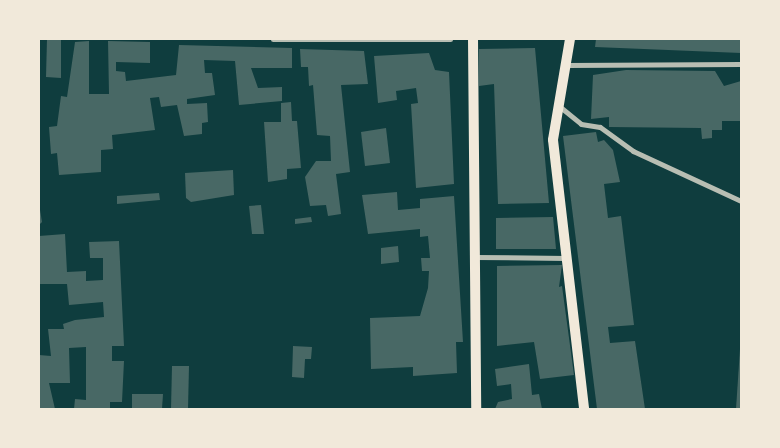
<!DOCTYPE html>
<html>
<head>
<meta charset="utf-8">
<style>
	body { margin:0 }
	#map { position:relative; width:780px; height:448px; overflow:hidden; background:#0f3d3e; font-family:"Asap Condensed",sans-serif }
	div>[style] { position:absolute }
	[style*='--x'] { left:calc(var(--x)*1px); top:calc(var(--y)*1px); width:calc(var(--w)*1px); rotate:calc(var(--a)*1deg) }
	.building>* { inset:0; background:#486865 }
	.minor>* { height:5px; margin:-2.5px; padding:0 2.5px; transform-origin:2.5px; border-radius:2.5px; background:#b8beb3 }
	.secondary>* { height:10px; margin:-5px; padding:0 5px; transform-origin:5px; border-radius:5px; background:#f1e9da }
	span { translate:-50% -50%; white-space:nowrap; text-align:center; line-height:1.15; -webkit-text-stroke:5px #f1e9da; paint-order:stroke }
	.frame { position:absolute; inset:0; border:40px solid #f1e9da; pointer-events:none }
</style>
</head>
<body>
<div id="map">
	<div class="building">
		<div style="clip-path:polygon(47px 39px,61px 40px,61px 78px,46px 77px)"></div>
		<div style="clip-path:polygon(596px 39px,741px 39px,741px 53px,595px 47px)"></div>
		<div style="clip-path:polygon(89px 41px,89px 94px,109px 94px,108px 41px,150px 42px,150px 63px,116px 62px,116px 71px,125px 72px,126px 81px,176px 75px,179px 45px,292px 48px,292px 68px,251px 68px,258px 88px,282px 87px,282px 101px,239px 105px,235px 61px,204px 60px,205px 73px,212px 73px,215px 95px,187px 99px,187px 104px,207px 103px,208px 122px,202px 123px,202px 134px,184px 136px,177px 105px,161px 107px,159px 97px,150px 98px,155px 130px,112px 135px,113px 149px,101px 150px,101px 172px,59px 175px,57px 153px,51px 154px,49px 127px,57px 126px,61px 96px,67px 97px,75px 42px)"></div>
		<div style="clip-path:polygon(535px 48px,549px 203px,498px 204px,494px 84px,479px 86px,479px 49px)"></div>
		<div style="clip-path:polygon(300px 49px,364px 51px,368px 84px,341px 85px,350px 172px,336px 174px,341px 214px,328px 216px,326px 205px,310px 206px,305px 177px,316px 161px,331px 161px,330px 136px,317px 135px,313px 85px,309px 86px,308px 67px,301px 67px)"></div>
		<div style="clip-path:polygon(429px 53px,435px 70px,449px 72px,454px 184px,416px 188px,411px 104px,418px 103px,416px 88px,396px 91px,397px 100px,378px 103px,374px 56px)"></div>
		<div style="clip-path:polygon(626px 70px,715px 71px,724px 86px,741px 81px,741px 121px,722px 121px,722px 130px,712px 130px,712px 138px,702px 139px,701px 128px,609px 127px,609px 117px,591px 119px,593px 75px)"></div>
		<div style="clip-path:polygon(291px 102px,292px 121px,297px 121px,301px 168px,287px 169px,287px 179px,268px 182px,264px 122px,281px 122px,281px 103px)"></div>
		<div style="clip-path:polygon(386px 128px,390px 163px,365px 166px,361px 132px)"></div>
		<div style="clip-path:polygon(596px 132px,598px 142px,604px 140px,613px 150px,620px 182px,604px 184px,608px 218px,621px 216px,634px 325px,608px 327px,610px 343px,635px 341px,645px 409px,597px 409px,563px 136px)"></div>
		<div style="clip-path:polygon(233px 170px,234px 195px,191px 202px,186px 198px,185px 173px)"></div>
		<div style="clip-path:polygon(397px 192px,398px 210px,420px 208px,420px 199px,454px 196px,463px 342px,456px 342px,457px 373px,413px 376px,413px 367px,371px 369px,370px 318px,420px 316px,428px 288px,429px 271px,422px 271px,421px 258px,430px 258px,428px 236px,420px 237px,420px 229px,368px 234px,362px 195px)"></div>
		<div style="clip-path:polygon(159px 193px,160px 200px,117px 204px,117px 196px)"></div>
		<div style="clip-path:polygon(39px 204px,42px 222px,39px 225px)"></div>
		<div style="clip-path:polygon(261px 205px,264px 234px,252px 234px,249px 206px)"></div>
		<div style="clip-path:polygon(311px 217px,312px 222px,295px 224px,295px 219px)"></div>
		<div style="clip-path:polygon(553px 217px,556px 249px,496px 249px,496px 218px)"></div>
		<div style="clip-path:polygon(65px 234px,67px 272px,86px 271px,86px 281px,103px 280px,103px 258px,90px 258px,89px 242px,119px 241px,124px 346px,112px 346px,112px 361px,124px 361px,122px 402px,110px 402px,110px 409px,74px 409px,75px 399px,86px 400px,86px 347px,69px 348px,70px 383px,49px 383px,55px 409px,39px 409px,39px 355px,51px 356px,48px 329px,64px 329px,63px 324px,75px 320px,104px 317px,103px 302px,69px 305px,67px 284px,39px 284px,39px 236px)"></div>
		<div style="clip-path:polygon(398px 246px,399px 262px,381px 264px,381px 248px)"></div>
		<div style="clip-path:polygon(562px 265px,559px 287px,562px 286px,574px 375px,540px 379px,534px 342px,497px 346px,497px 266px)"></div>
		<div style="clip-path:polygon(293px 346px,312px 347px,311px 359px,305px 359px,304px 378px,292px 377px)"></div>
		<div style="clip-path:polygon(740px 349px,741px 409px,736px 409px)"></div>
		<div style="clip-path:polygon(529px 364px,532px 395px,539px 394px,542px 409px,495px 409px,498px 402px,512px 399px,511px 384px,497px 386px,495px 369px)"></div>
		<div style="clip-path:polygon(172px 366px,189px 366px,188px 409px,171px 409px)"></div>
		<div style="clip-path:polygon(132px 394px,163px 394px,162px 409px,132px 409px)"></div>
	</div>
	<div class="minor">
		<div style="--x:273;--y:39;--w:177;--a:0"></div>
		<div style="--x:567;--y:65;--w:174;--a:-0.3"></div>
		<div style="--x:559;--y:106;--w:28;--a:39"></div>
		<div style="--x:581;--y:124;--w:19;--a:9"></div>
		<div style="--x:600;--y:127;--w:41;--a:36"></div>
		<div style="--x:633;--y:151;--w:119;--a:24.8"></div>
		<div style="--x:475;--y:257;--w:91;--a:0.6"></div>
	</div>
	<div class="secondary">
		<div style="--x:473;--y:39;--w:370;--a:89.5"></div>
		<div style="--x:570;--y:39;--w:102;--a:99.6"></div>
		<div style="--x:553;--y:140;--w:271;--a:83.4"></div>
	</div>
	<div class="frame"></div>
</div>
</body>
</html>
